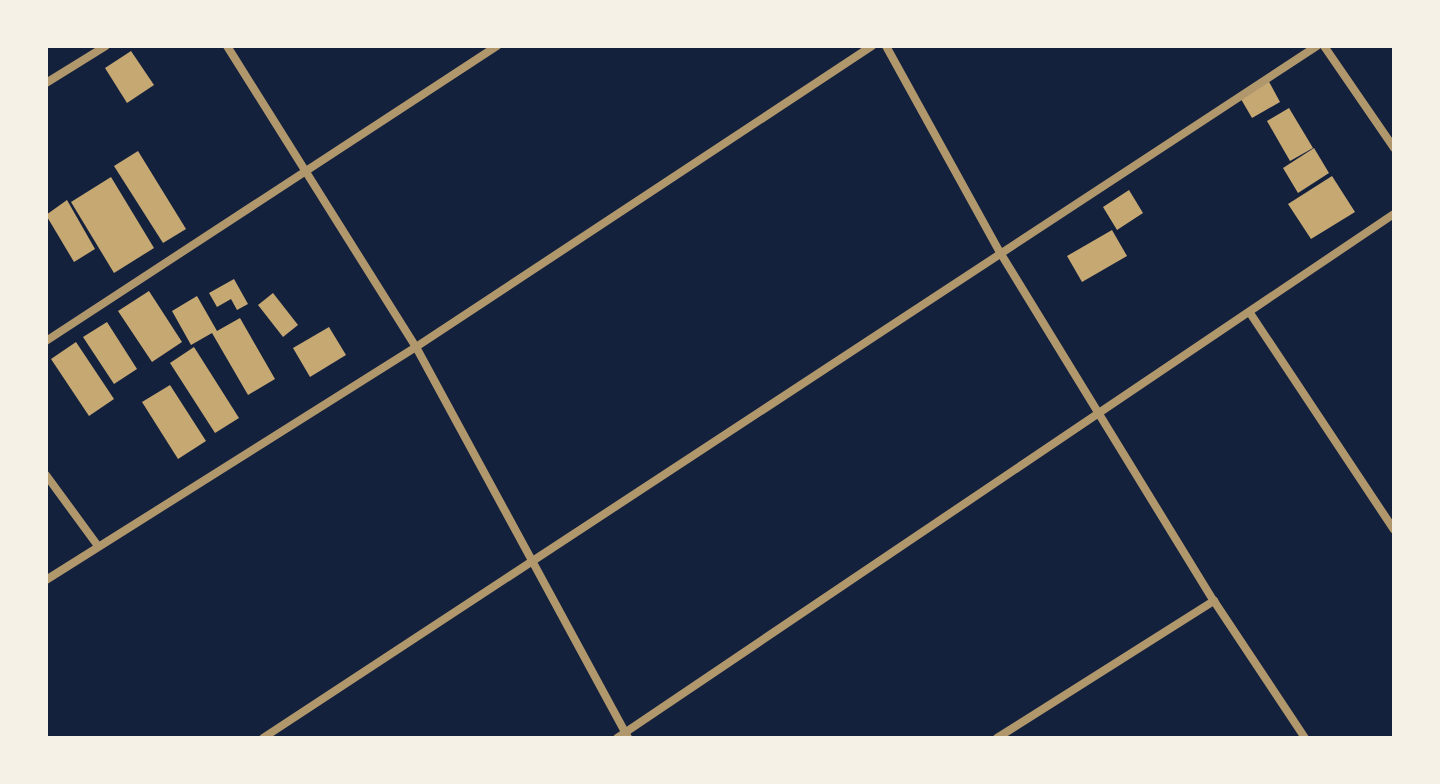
<!DOCTYPE html>
<html>
<head>
<meta charset="utf-8">
<style>
	body { margin:0 }
	#map { position:relative; width:1440px; height:784px; overflow:hidden; background:#14213d; font-family:"Asap Condensed",sans-serif }
	div>[style] { position:absolute }
	[style*='--x'] { left:calc(var(--x)*1px); top:calc(var(--y)*1px); width:calc(var(--w)*1px); rotate:calc(var(--a)*1deg) }
	.building>* { inset:0; background:#c6a872 }
	.minor>* { height:8px; margin:-4px; padding:0 4px; transform-origin:4px; border-radius:4px; background:#b1986c }
	span { translate:-50% -50%; white-space:nowrap; text-align:center; line-height:1.15; -webkit-text-stroke:6px #f6f1e7; paint-order:stroke }
	.frame { position:absolute; inset:0; border:48px solid #f6f1e7; pointer-events:none }
</style>
</head>
<body>
<div id="map">
	<div class="building">
		<div style="clip-path:polygon(131px 51px,154px 85px,127px 103px,105px 68px)"></div>
		<div style="clip-path:polygon(1267px 78px,1280px 102px,1252px 118px,1238px 94px)"></div>
		<div style="clip-path:polygon(1289px 108px,1313px 148px,1290px 161px,1267px 121px)"></div>
		<div style="clip-path:polygon(1314px 148px,1329px 173px,1298px 193px,1283px 168px)"></div>
		<div style="clip-path:polygon(138px 151px,186px 229px,163px 243px,114px 166px)"></div>
		<div style="clip-path:polygon(1332px 176px,1355px 212px,1311px 239px,1288px 204px)"></div>
		<div style="clip-path:polygon(111px 177px,154px 248px,114px 273px,71px 202px)"></div>
		<div style="clip-path:polygon(1129px 190px,1143px 213px,1117px 230px,1103px 207px)"></div>
		<div style="clip-path:polygon(67px 200px,95px 249px,74px 262px,46px 215px)"></div>
		<div style="clip-path:polygon(1112px 230px,1127px 256px,1082px 282px,1067px 256px)"></div>
		<div style="clip-path:polygon(234px 279px,248px 304px,237px 310px,231px 299px,217px 307px,209px 293px)"></div>
		<div style="clip-path:polygon(149px 291px,182px 342px,152px 362px,118px 311px)"></div>
		<div style="clip-path:polygon(273px 293px,298px 325px,283px 337px,258px 305px)"></div>
		<div style="clip-path:polygon(197px 296px,217px 331px,240px 318px,275px 379px,248px 395px,212px 333px,191px 345px,172px 311px)"></div>
		<div style="clip-path:polygon(107px 322px,137px 369px,114px 384px,83px 337px)"></div>
		<div style="clip-path:polygon(329px 327px,346px 355px,310px 377px,293px 348px)"></div>
		<div style="clip-path:polygon(76px 342px,114px 399px,89px 416px,51px 359px)"></div>
		<div style="clip-path:polygon(194px 347px,239px 418px,215px 433px,170px 363px)"></div>
		<div style="clip-path:polygon(170px 385px,206px 441px,178px 459px,142px 402px)"></div>
	</div>
	<div class="minor">
		<div style="--x:227;--y:46;--w:355;--a:57.9"></div>
		<div style="--x:416;--y:347;--w:445;--a:61.5"></div>
		<div style="--x:886;--y:46;--w:238;--a:61.1"></div>
		<div style="--x:1001;--y:254;--w:407;--a:58.5"></div>
		<div style="--x:1214;--y:601;--w:164;--a:56.4"></div>
		<div style="--x:1324;--y:46;--w:124;--a:55.5"></div>
		<div style="--x:46;--y:83;--w:70;--a:-31.7"></div>
		<div style="--x:1250;--y:313;--w:260;--a:56.4"></div>
		<div style="--x:46;--y:341;--w:539;--a:-33.19"></div>
		<div style="--x:46;--y:475;--w:88;--a:53.8"></div>
		<div style="--x:46;--y:580;--w:437;--a:-32.2"></div>
		<div style="--x:416;--y:347;--w:546;--a:-33.43"></div>
		<div style="--x:263;--y:738;--w:1261;--a:-33.29"></div>
		<div style="--x:617;--y:738;--w:937;--a:-34"></div>
		<div style="--x:997;--y:738;--w:257;--a:-32.3"></div>
	</div>
	<div class="frame"></div>
</div>
</body>
</html>
